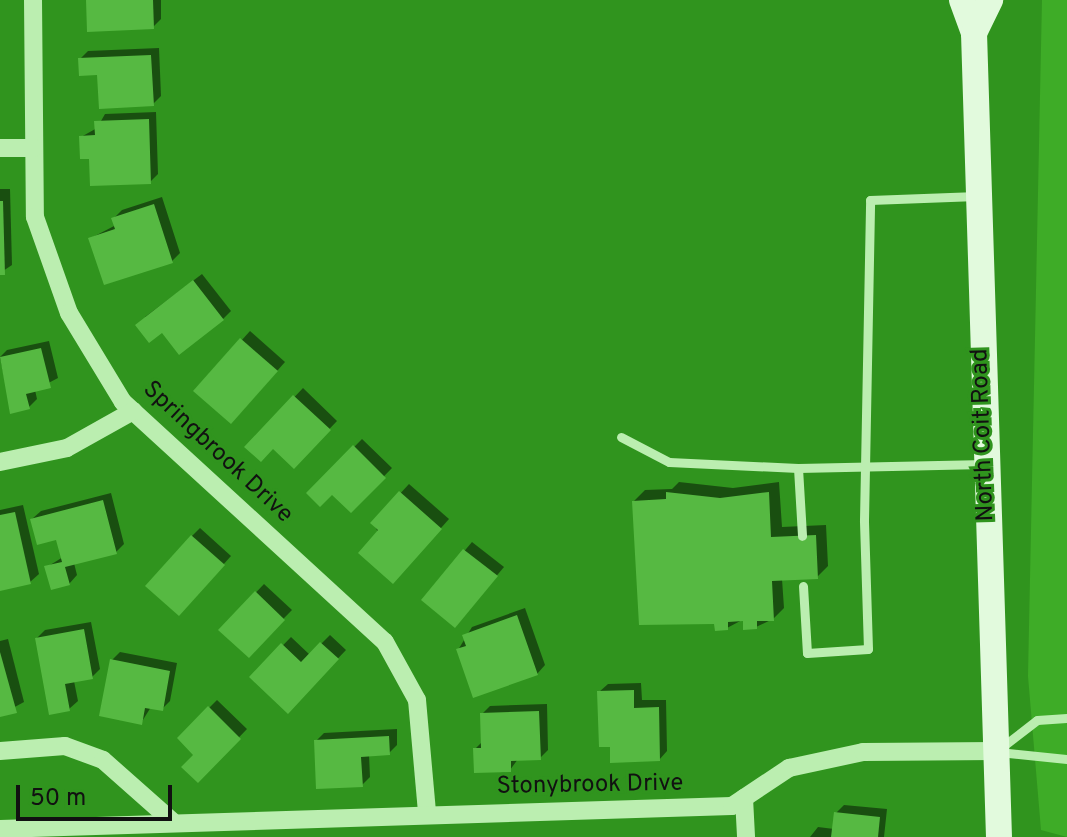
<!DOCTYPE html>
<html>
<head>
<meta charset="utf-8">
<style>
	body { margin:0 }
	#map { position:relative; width:1067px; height:837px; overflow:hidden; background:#30941e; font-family:Overpass,sans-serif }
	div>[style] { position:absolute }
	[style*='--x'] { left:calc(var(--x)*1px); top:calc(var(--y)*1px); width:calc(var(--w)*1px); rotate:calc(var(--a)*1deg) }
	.green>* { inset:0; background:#3eac27 }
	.shadow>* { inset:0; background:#0007 }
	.building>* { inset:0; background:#56b942 }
	.service>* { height:9px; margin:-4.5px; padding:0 4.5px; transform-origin:4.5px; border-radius:4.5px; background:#bbeeb0 }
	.minor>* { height:18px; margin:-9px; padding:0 9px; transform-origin:9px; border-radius:9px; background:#bbeeb0 }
	.secondary>* { height:26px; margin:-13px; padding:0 13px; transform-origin:13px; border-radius:13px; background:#e2fadd }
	span { translate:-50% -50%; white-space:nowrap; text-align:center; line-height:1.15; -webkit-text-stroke:6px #30941e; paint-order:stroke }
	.street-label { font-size:24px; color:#111 }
	.scale { position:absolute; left:16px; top:785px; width:156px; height:36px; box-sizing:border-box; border:4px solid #111; border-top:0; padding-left:10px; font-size:24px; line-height:28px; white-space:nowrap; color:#111; -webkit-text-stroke:6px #30941e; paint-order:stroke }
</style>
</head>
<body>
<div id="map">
	<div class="green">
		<div style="clip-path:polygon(1042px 0,1067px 0,1067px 837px,1041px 830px,1028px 676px)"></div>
	</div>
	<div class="shadow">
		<div style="clip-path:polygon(88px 0,161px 0,161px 19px,153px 27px)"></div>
		<div style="clip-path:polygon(159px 48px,161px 96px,153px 104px,80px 59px,88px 51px)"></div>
		<div style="clip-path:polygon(156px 112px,158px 174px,150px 182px,91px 156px,81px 137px,97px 128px,105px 114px)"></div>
		<div style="clip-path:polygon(0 189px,10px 189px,12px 265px,0 273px)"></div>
		<div style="clip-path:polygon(162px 197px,180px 253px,172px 261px,91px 238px,116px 225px,114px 218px,122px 210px)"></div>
		<div style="clip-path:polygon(202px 274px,231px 311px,223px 319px,162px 331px,145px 317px)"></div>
		<div style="clip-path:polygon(250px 331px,285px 362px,239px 414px,196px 391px)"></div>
		<div style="clip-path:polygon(49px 341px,58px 378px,35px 390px,37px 399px,29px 407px,11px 411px,0 357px,7px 350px)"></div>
		<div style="clip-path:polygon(303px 388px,337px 421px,294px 466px,273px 447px,247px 447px)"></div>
		<div style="clip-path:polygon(362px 439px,392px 468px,351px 510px,332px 492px,309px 493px)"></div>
		<div style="clip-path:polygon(679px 482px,733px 488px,779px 482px,782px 527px,826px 525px,828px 566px,817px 577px,782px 579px,784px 608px,773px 619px,756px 627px,744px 619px,727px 628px,716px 622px,634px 501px,645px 490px,672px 489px)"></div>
		<div style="clip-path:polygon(409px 484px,449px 519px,401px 573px,373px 523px)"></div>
		<div style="clip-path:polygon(111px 493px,124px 544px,116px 552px,74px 563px,77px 575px,69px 584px,47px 567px,63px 557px,58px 538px,32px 519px,41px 511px)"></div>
		<div style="clip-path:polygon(23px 505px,39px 574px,30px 582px,0 589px,0 510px)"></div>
		<div style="clip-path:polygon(200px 528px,231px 556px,187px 605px,192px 536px)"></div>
		<div style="clip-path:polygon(472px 542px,504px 567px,462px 617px,423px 600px)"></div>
		<div style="clip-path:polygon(264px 584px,292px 610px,248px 655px,221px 629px)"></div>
		<div style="clip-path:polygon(525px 608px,545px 665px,537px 674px,458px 650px,472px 627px)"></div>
		<div style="clip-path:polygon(91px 622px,100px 669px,92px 677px,74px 681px,78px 701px,69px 709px,37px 638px,45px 630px)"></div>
		<div style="clip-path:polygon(330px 635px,346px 650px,288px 711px,252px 677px,291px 637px,310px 655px)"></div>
		<div style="clip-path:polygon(8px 639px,24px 702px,0 715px,0 641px)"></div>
		<div style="clip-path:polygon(120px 652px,177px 663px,170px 701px,162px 709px,151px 707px,141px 723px,112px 660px)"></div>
		<div style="clip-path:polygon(641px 683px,642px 700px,666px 700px,667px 751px,659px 760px,611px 745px,599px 692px,608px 684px)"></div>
		<div style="clip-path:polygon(217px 700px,247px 729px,198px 780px,196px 755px,179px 738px)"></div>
		<div style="clip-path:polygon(547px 704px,548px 750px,540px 758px,518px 759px,510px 770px,475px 749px,483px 741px,482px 714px,490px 706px)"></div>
		<div style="clip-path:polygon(397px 729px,397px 745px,389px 753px,369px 754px,370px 777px,362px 785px,316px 741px,324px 733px)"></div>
		<div style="clip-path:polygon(844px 805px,887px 809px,884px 837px,810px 837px,818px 827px,834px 829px,836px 813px)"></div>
	</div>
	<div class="building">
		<div style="clip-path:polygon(86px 0,153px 0,154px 29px,87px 32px)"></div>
		<div style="clip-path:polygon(151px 55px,154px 106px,99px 109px,97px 75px,79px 76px,78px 58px)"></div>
		<div style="clip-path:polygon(149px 119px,151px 184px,90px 186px,89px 159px,80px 159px,79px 136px,95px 135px,94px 121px)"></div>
		<div style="clip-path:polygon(0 201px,3px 201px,5px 275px,0 275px)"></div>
		<div style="clip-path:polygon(154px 204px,173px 263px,104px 285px,88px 238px,115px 229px,111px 218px)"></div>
		<div style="clip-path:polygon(193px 280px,224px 320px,179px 355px,162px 333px,149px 343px,135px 325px)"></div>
		<div style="clip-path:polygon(240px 338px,278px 371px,231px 424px,193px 391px)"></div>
		<div style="clip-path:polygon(41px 348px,51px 388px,26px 394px,30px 409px,10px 414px,0 357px)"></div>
		<div style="clip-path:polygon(293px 395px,331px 430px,294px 469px,273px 449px,261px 462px,244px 447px)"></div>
		<div style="clip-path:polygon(353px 445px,386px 478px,351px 513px,332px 495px,320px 507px,306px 493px)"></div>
		<div style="clip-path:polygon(399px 491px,442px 529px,393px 584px,358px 553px,378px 530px,370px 523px)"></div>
		<div style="clip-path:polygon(666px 492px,720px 498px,769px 492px,771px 537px,816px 535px,818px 579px,772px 581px,774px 621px,757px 621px,757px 629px,743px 630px,743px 621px,728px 622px,728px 630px,715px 631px,714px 624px,639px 625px,632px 501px,666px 499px)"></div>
		<div style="clip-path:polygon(103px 500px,117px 554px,65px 567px,70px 585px,51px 590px,44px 566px,62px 562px,56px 540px,37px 545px,30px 519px)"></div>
		<div style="clip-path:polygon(15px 512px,31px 584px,0 591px,0 515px)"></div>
		<div style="clip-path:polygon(191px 535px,225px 565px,179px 616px,145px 586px)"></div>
		<div style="clip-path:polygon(463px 549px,498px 576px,455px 628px,421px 600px)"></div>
		<div style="clip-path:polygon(255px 591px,285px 620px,249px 658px,218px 630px)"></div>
		<div style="clip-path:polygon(517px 615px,538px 675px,473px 698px,456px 649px,466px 646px,462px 635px)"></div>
		<div style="clip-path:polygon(84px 629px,93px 679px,65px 684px,70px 711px,49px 715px,35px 638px)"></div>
		<div style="clip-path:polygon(320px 642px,339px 659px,288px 714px,249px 677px,281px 643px,301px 662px)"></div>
		<div style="clip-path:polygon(0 652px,17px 713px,0 717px)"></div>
		<div style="clip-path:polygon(110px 659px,170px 671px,163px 711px,145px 708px,142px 725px,99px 716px)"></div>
		<div style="clip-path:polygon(634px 690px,634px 708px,659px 707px,660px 761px,610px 763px,610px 747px,599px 747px,597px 691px)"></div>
		<div style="clip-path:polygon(208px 706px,241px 739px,198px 783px,181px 767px,193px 755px,177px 738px)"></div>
		<div style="clip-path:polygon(539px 711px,541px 760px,511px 761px,511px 772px,474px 773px,473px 748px,481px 748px,480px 713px)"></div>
		<div style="clip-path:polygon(389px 736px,390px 755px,361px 757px,363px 787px,316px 789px,314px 740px)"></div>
		<div style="clip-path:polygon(834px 812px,880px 817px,878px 837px,831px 837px)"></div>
	</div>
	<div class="service">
		<div style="--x:621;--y:437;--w:54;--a:27.5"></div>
		<div style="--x:669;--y:462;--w:129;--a:2.7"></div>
		<div style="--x:798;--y:468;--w:187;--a:-1.2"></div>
		<div style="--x:798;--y:468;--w:68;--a:86.6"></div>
		<div style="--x:803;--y:586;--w:67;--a:86.6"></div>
		<div style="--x:807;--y:653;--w:61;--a:-3.8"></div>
		<div style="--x:868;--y:649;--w:129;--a:-91.8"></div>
		<div style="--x:864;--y:520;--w:320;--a:-88.9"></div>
		<div style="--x:870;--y:200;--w:107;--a:-2.1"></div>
		<div style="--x:1002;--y:747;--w:44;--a:-37.6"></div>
		<div style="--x:1037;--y:720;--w:30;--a:-4"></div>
		<div style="--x:999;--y:752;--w:68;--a:5.9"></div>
	</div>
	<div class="minor">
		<div style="--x:33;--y:0;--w:217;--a:89.5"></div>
		<div style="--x:35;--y:217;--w:102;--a:70.5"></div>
		<div style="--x:69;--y:313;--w:104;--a:58.8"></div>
		<div style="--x:123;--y:402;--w:355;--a:42.5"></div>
		<div style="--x:385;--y:642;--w:66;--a:61.1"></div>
		<div style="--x:417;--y:700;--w:112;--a:84.9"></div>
		<div style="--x:0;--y:148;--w:34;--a:0"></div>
		<div style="--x:0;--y:462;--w:68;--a:-11.8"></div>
		<div style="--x:67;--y:448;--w:76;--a:-29.3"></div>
		<div style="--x:0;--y:751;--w:65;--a:-4.4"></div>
		<div style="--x:65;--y:746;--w:40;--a:20.2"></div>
		<div style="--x:103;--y:760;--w:92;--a:41.5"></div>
		<div style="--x:744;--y:798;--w:39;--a:87"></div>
		<div style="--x:0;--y:829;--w:732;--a:-1.8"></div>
		<div style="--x:732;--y:806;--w:69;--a:-33.7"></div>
		<div style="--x:789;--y:768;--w:76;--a:-12.2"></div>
		<div style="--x:863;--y:752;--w:133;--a:-0.4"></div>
	</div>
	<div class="secondary">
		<div style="--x:962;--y:0;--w:35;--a:70"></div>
		<div style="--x:974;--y:33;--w:804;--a:88.22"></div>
		<div style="--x:974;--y:33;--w:37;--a:-64"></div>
	</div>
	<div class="street-label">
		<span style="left:984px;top:435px;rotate:-92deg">North Coit Road</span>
		<span style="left:217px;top:453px;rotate:43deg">Springbrook Drive</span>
		<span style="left:590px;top:786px;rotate:-1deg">Stonybrook Drive</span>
	</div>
	<div class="scale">50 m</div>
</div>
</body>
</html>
